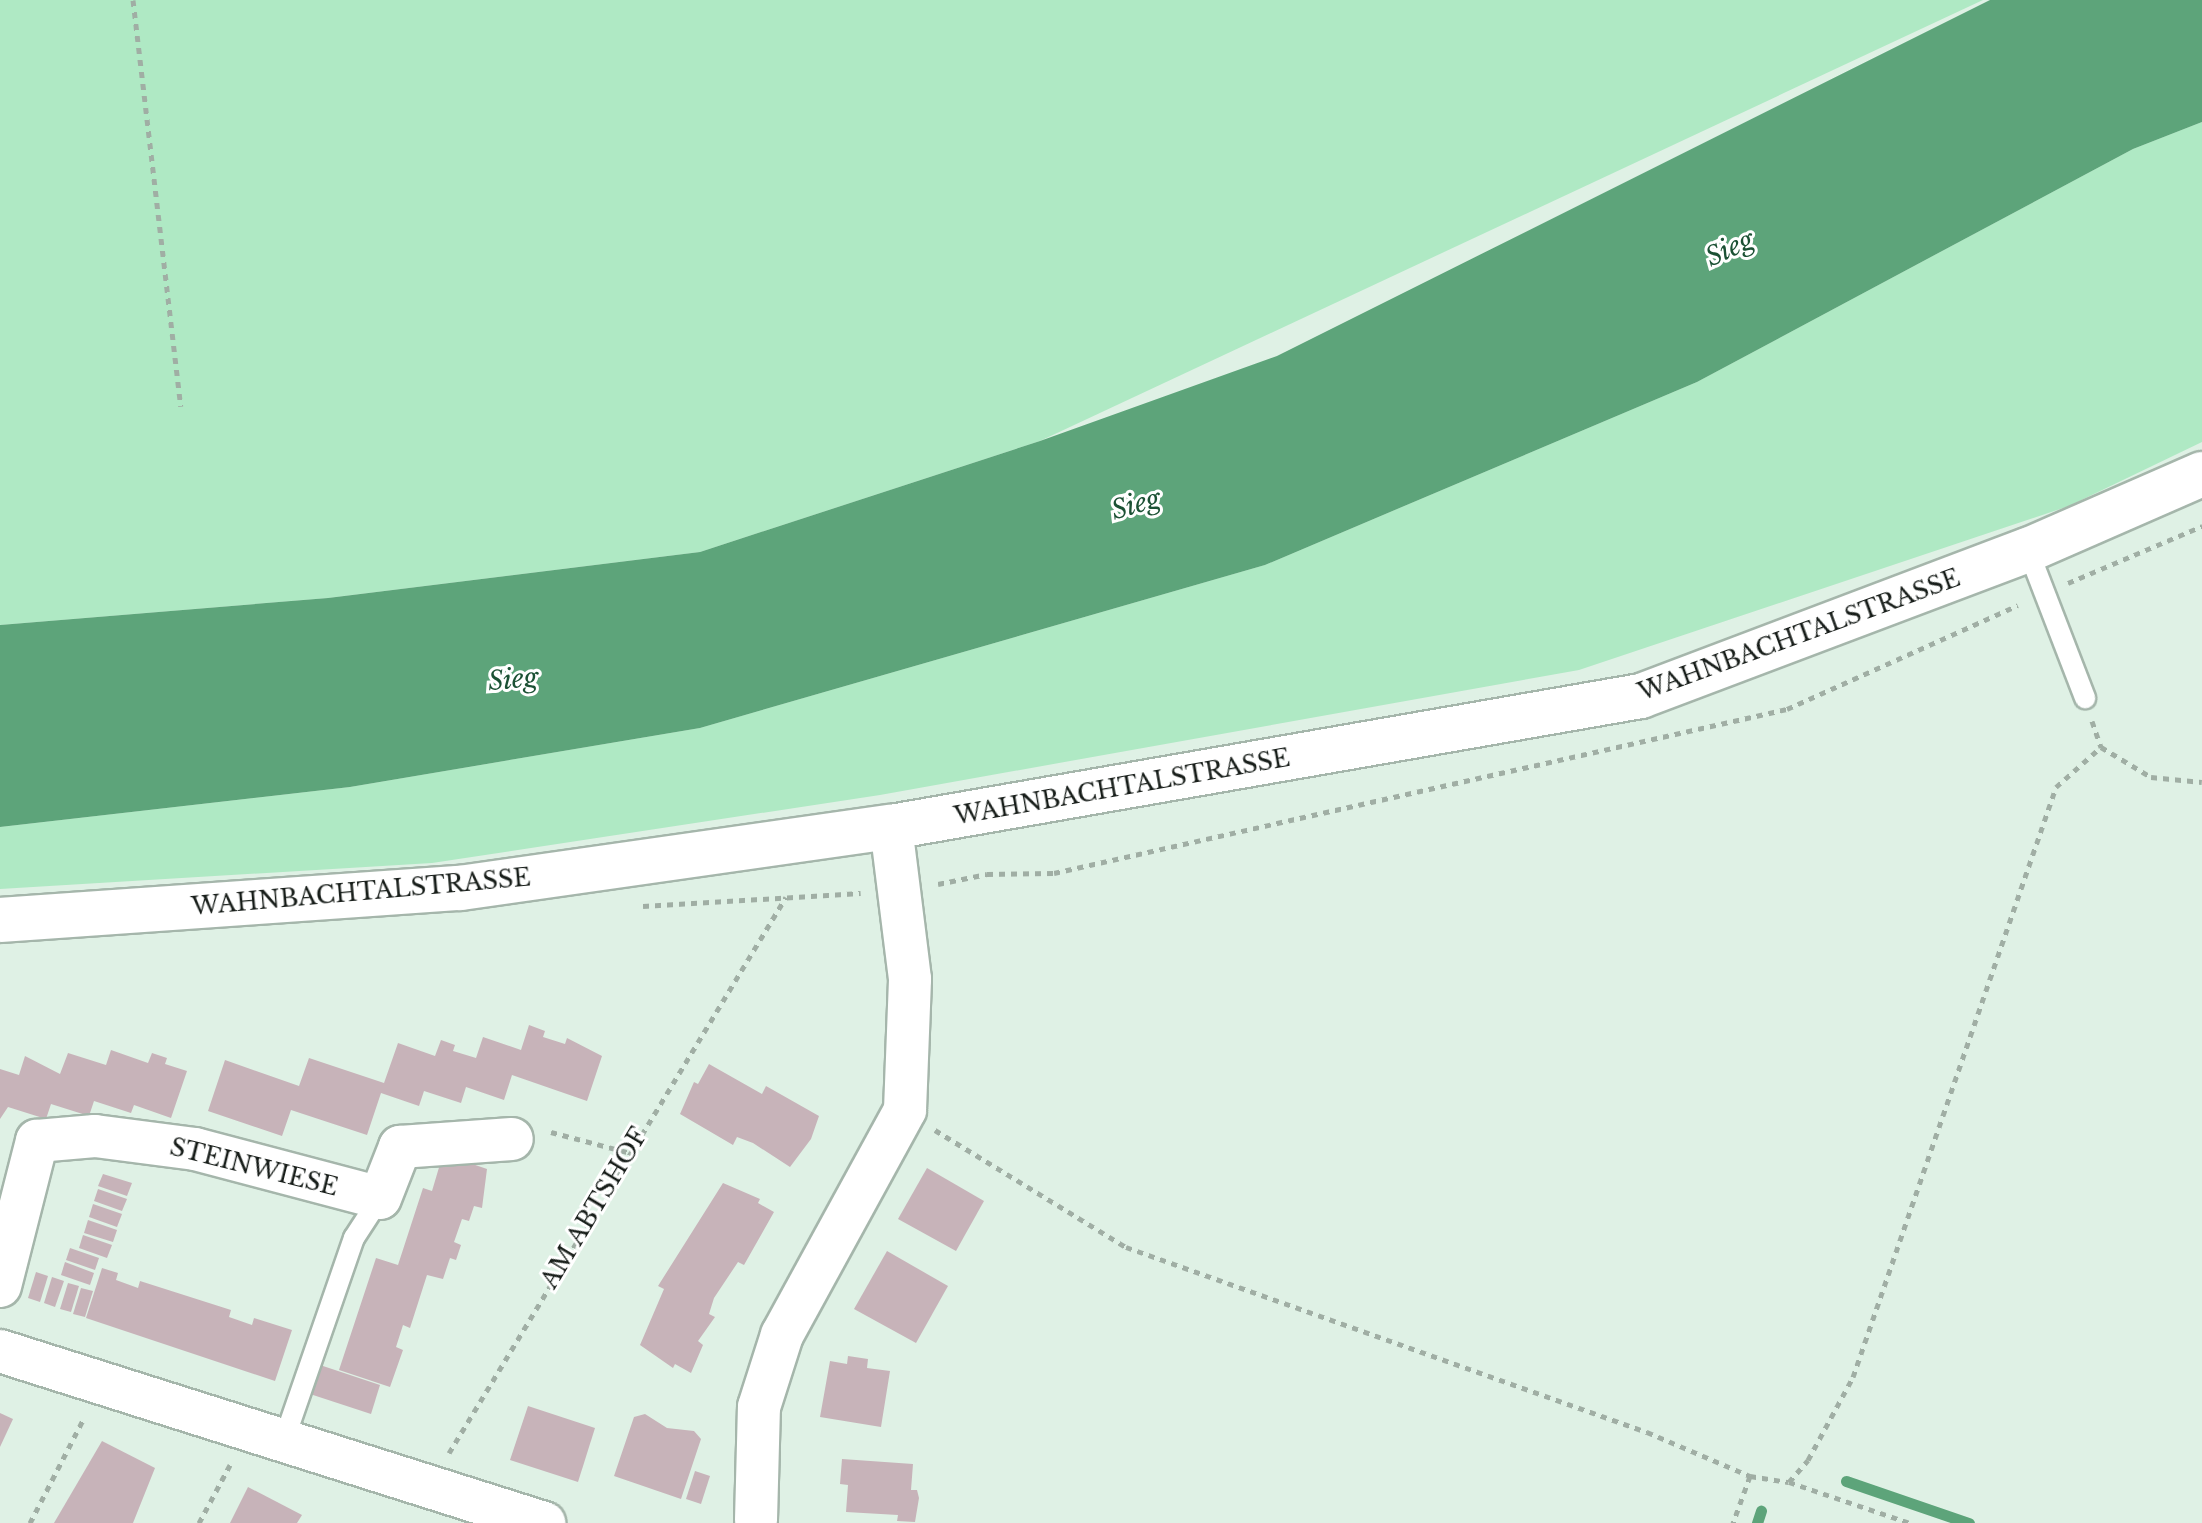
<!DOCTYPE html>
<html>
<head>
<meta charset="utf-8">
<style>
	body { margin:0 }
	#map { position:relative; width:2202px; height:1523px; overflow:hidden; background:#dff1e5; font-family:"Libre Baskerville",serif }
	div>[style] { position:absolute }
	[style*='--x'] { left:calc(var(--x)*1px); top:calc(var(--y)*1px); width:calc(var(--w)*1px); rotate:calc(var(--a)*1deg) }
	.green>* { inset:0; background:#afe9c4 }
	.water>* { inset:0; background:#5da47a }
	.stream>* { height:11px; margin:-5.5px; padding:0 5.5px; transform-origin:5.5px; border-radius:5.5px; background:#5da47a }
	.building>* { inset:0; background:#c7b3b9 }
	.path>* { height:5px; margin-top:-2.5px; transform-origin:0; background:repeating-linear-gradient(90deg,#a0aea4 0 6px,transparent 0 12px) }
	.roads { filter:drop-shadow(2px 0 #a5b6ab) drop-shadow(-2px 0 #a5b6ab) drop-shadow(0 2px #a5b6ab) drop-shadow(0 -2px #a5b6ab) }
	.service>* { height:20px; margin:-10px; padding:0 10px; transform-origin:10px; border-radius:10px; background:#fff }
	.minor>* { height:42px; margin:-21px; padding:0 21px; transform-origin:21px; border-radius:21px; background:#fff }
	.secondary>* { height:44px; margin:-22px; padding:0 22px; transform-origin:22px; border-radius:22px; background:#fff }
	span { translate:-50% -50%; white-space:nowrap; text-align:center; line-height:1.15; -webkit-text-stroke:6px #fff; paint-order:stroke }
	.street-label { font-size:24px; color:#171d19 }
	.water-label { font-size:26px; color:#1b5134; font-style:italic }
</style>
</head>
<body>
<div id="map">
	<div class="green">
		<div style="clip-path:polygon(0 0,1983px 0,1040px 441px,700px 552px,328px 598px,0 625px)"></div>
		<div style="clip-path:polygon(2202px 122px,2202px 442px,2069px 506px,1579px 670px,880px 795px,432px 863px,0 889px,0 827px,350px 787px,700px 728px,1265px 565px,1697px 382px,2133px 149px)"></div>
	</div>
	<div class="water">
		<div style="clip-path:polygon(1990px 0,2202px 0,2202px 122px,2133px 149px,1697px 382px,1265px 565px,700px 728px,350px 787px,0 827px,0 625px,328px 598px,700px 552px,1040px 441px,1277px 356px)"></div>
	</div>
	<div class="stream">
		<div style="--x:1846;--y:1481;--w:130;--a:18.9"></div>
		<div style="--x:1757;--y:1523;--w:13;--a:-72"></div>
	</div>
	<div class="building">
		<div style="clip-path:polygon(529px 1025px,545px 1031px,543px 1037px,565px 1044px,567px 1038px,602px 1056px,587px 1101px,512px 1075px,504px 1100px,466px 1087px,461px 1103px,424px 1091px,419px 1106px,381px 1093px,367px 1135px,291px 1110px,282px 1136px,208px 1111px,225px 1060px,299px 1086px,309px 1058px,384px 1083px,398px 1043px,435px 1056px,441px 1040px,455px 1045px,453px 1051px,476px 1058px,483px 1037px,521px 1050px)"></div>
		<div style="clip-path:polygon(111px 1050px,148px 1063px,152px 1053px,167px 1058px,165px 1064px,187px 1071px,171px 1118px,134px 1105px,131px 1113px,94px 1101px,89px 1116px,51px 1104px,46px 1119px,8px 1107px,0 1119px,0 1069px,19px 1075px,25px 1056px,60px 1074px,68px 1053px,106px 1065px)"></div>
		<div style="clip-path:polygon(709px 1064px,762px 1094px,766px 1086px,819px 1116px,811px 1139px,790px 1167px,753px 1143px,737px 1137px,733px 1145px,680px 1114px,694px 1082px,698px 1084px)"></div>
		<div style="clip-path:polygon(443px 1154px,487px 1169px,482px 1208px,474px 1206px,469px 1221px,462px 1219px,454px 1242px,461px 1245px,456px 1260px,450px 1258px,443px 1279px,427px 1275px,410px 1328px,403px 1325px,396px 1347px,403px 1350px,390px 1387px,339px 1370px,376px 1258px,398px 1265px,423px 1188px,432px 1191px)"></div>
		<div style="clip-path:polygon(927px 1168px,984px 1201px,956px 1251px,898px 1219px)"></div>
		<div style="clip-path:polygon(103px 1174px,132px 1183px,127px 1196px,98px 1186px)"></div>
		<div style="clip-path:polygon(723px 1183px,760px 1199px,758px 1203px,774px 1212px,744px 1265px,738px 1262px,714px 1298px,709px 1314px,715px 1317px,698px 1341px,703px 1345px,691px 1373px,675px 1364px,673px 1368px,640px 1345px,664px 1289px,658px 1286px)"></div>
		<div style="clip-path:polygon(98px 1189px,127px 1199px,122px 1211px,94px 1201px)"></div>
		<div style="clip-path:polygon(93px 1204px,122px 1214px,117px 1227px,89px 1217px)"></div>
		<div style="clip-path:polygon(88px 1220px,117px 1230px,113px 1242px,84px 1233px)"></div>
		<div style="clip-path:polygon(83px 1235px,112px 1245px,107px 1258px,79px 1248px)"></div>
		<div style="clip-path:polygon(70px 1248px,99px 1258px,95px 1270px,66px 1260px)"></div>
		<div style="clip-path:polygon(887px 1251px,948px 1286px,916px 1343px,854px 1309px)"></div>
		<div style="clip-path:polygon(65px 1262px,94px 1273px,90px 1285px,61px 1275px)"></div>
		<div style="clip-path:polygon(102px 1268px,118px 1273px,116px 1280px,138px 1288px,140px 1281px,231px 1310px,229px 1317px,252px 1325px,254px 1318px,292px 1330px,275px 1381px,86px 1318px)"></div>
		<div style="clip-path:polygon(36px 1272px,48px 1276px,40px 1302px,28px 1298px)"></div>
		<div style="clip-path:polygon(52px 1277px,64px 1281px,55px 1307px,44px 1303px)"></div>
		<div style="clip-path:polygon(68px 1283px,79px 1286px,71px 1312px,60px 1309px)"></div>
		<div style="clip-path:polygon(81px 1288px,93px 1291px,85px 1317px,73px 1314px)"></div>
		<div style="clip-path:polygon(848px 1356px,868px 1359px,867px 1368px,890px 1371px,881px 1427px,820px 1417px,830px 1361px,847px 1364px)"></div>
		<div style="clip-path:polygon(320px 1365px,380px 1385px,371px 1414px,310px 1394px)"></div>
		<div style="clip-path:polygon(528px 1406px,595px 1428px,578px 1482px,510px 1460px)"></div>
		<div style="clip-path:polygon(0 1413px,13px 1419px,0 1447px)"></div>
		<div style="clip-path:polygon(645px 1414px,667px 1428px,694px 1431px,701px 1439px,681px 1499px,614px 1476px,634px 1417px)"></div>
		<div style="clip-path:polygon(102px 1441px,155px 1468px,133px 1523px,54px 1523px)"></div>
		<div style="clip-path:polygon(842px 1459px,913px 1464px,911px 1490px,917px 1490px,919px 1498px,915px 1522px,897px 1521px,898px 1515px,846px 1512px,848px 1485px,840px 1484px)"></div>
		<div style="clip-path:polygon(695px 1471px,710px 1476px,701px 1504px,686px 1499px)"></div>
		<div style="clip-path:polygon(248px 1487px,302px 1515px,297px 1523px,230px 1523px)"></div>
	</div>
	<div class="path">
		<div style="--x:133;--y:0;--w:409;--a:83.3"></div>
		<div style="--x:2068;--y:583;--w:146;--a:-23"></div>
		<div style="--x:2092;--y:721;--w:28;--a:71"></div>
		<div style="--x:938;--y:884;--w:50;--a:-11.5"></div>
		<div style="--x:987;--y:874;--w:67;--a:-0.9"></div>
		<div style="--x:1054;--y:873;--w:751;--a:-12.61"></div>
		<div style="--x:1787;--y:709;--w:253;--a:-24.2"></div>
		<div style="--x:643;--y:906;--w:218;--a:-3.4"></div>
		<div style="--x:935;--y:1130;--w:224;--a:31.5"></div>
		<div style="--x:1126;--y:1247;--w:553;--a:19.55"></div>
		<div style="--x:1647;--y:1432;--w:112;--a:23.1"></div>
		<div style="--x:1750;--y:1476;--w:50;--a:109.9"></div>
		<div style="--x:551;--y:1132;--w:79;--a:14.7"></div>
		<div style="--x:449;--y:1453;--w:650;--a:-58.78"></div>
		<div style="--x:1750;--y:1476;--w:39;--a:9"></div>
		<div style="--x:1789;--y:1482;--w:29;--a:-49"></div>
		<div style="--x:1808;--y:1460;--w:94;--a:-61.5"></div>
		<div style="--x:1853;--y:1377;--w:624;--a:-71.01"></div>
		<div style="--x:2056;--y:787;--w:60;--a:-41.6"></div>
		<div style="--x:2101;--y:747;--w:58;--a:31"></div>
		<div style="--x:2151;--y:777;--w:51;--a:5.6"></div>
		<div style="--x:1789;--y:1482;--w:128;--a:18.7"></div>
		<div style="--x:30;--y:1523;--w:118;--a:-62.8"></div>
		<div style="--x:199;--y:1523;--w:66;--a:-61.9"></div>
	</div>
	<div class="roads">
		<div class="service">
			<div style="--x:2028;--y:550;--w:159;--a:68.9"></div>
			<div style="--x:284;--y:1440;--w:214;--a:-70.9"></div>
			<div style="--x:354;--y:1238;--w:48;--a:-57"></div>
		</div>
		<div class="minor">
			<div style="--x:0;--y:1286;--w:150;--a:-75.7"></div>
			<div style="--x:37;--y:1141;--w:58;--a:-4.9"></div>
			<div style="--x:95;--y:1136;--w:101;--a:7.4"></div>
			<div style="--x:195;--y:1149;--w:191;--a:14.8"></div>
			<div style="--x:380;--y:1198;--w:55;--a:-68.6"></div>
			<div style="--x:400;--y:1147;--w:112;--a:-4.1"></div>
			<div style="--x:0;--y:1351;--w:571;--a:17.55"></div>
			<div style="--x:756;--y:1520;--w:113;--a:-88.5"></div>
			<div style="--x:759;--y:1407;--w:76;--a:-72.3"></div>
			<div style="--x:782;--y:1335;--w:256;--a:-61.3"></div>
			<div style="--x:905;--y:1110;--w:131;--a:-87.8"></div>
			<div style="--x:910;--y:979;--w:153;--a:-97.1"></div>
		</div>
		<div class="secondary">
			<div style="--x:0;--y:920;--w:461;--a:-4"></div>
			<div style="--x:460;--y:888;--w:435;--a:-8.1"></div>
			<div style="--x:891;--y:827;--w:761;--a:-9.91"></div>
			<div style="--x:1641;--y:696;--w:414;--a:-20.7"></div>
			<div style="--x:2028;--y:550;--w:190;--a:-23.6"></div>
		</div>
	</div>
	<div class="street-label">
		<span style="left:1799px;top:635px;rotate:-20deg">WAHNBACHTALSTRASSE</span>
		<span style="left:1122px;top:787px;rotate:-10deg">WAHNBACHTALSTRASSE</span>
		<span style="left:361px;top:892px;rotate:-5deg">WAHNBACHTALSTRASSE</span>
		<span style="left:254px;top:1167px;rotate:14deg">STEINWIESE</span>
		<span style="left:594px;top:1208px;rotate:-59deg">AM ABTSHOF</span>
	</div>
	<div class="water-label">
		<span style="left:1730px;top:249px;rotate:-25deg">Sieg</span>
		<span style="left:1136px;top:505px;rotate:-16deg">Sieg</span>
		<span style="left:513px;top:680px;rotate:-5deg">Sieg</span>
	</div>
</div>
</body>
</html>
